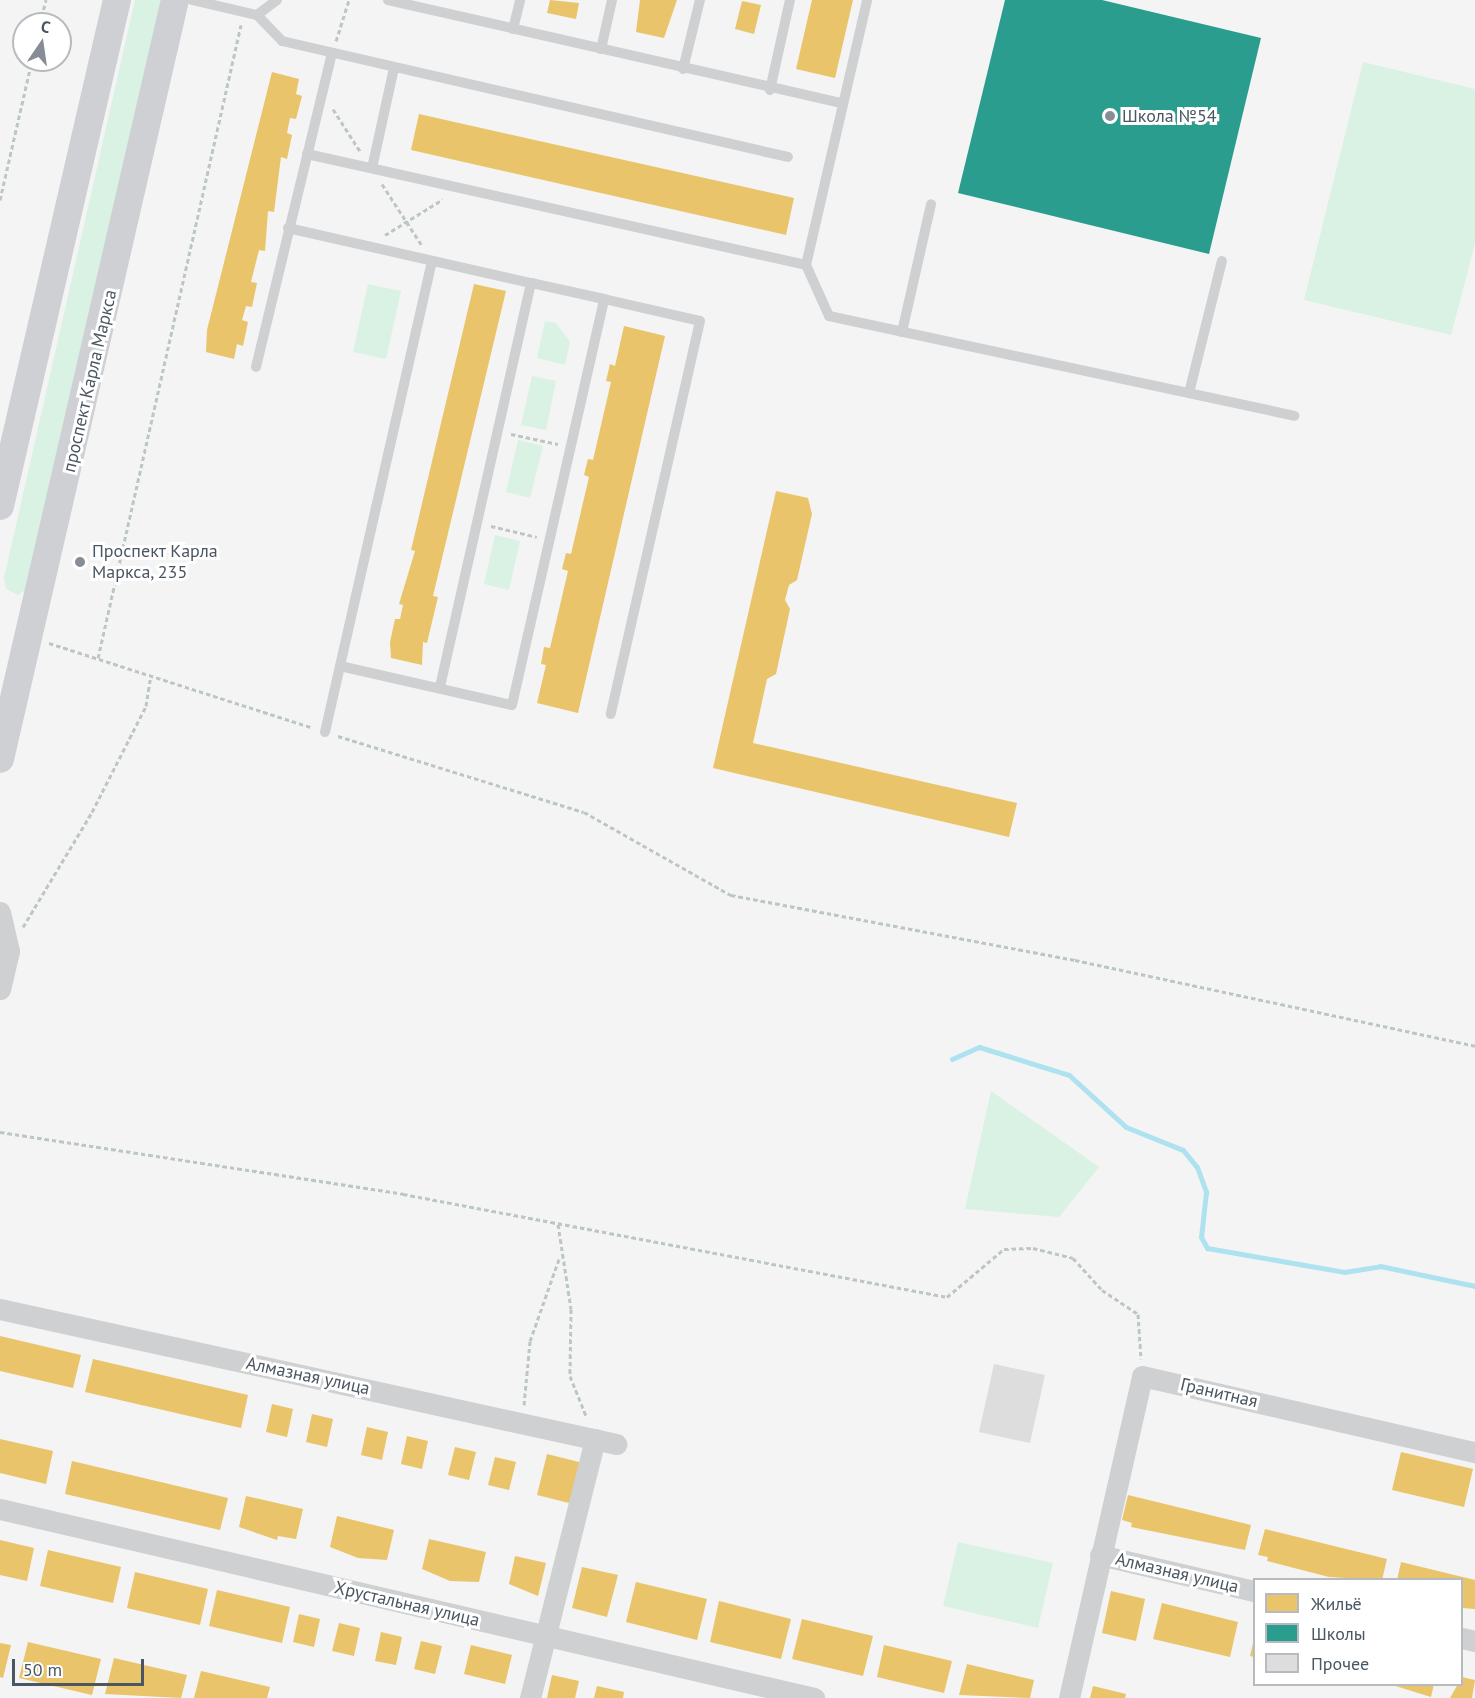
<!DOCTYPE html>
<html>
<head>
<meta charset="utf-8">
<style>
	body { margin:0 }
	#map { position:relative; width:1475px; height:1698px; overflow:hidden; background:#f4f4f4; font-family:"PT Sans",sans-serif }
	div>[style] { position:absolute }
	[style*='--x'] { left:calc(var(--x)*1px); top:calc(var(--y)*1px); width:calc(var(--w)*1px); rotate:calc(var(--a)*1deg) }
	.green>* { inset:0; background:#d9f2e3 }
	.homes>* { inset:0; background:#e9c46a }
	.schools>* { inset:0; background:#2a9d8f }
	.stream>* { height:5px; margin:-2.5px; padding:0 2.5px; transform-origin:2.5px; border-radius:2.5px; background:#aee2f0 }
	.building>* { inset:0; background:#ddddde }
	.path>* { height:3px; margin-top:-1.5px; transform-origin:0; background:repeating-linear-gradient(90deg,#bcc7c4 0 4.5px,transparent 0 7.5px) }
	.lane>* { height:10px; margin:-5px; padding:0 5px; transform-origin:5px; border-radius:5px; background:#ced0d2 }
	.street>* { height:21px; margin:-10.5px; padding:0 10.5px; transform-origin:10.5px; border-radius:10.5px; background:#ced0d2 }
	.secondary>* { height:28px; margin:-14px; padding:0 14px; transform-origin:14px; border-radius:14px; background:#ced0d4 }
	.dots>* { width:16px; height:16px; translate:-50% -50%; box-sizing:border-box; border:3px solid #fff; border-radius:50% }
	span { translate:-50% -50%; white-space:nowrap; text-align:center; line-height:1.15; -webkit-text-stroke:6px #fff; paint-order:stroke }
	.poi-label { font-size:18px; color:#4a5661 }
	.left { translate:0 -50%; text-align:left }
	.street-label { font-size:18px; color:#4a5661 }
	.legend { position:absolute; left:1253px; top:1578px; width:210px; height:108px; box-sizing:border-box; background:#fff; border:2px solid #b7bbc0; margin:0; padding:8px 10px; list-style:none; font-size:18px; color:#4a5661 }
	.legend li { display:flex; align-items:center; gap:12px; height:30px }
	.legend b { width:30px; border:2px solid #b7bbc0 }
	.north { position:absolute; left:12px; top:12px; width:60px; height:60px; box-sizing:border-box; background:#fff; border:2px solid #b7bbc0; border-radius:50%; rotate:13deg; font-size:16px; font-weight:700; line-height:24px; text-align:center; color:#4a5661 }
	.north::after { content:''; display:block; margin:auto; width:21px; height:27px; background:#868d94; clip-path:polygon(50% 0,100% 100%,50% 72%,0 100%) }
	.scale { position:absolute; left:12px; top:1659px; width:132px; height:27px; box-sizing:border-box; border:3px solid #4a5661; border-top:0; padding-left:8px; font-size:18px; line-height:21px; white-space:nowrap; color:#4a5661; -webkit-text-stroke:4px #fff; paint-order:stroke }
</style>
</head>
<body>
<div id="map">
	<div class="green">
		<div style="clip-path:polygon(135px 0,161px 0,25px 590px,18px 595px,6px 589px,4px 578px)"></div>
		<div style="clip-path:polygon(1363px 62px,1475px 89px,1475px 244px,1451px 335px,1304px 300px)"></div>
		<div style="clip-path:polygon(368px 284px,401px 291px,386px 359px,353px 352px)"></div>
		<div style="clip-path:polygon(545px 321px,556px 323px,570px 342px,565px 365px,537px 358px)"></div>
		<div style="clip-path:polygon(532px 376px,556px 381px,546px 430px,521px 425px)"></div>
		<div style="clip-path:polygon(518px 440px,543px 446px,530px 498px,506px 492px)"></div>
		<div style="clip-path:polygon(495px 535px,520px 541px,509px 590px,484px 584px)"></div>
		<div style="clip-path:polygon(991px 1091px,1099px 1167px,1059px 1217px,965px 1209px)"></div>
		<div style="clip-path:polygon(958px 1542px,1053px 1563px,1038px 1628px,943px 1606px)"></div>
	</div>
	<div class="homes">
		<div style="clip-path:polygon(550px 0,579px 3px,576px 19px,547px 13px)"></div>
		<div style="clip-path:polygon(640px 0,677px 0,664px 38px,636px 32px)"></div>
		<div style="clip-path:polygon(812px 0,853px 0,835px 78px,796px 69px)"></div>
		<div style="clip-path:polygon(742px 1px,761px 5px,754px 34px,735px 29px)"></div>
		<div style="clip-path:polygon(272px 72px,299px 79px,296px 94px,302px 96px,296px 119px,290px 118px,287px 133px,292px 135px,287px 159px,281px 157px,274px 212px,268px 211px,265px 251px,259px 250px,251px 282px,257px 283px,252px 307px,246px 306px,242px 320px,248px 322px,243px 346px,237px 344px,234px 359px,206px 352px,207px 330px)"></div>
		<div style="clip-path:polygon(419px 114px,794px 198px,786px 235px,411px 150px)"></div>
		<div style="clip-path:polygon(474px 284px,506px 291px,433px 596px,438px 597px,427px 643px,423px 642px,422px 665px,391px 658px,390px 642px,395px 619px,400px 619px,403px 605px,399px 604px,415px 551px,411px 550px)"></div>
		<div style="clip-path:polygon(624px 326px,665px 336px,578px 713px,537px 703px,546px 665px,541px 664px,544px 647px,550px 648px,568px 571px,562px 569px,566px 553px,571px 554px,589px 477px,584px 475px,588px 459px,593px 460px,611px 382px,606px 381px,610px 364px,615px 366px)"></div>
		<div style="clip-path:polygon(776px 491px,808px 498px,812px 514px,797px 580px,789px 585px,785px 600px,790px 609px,776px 674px,767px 679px,753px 743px,1017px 803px,1009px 837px,713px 768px)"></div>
		<div style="clip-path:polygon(0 1336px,81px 1355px,73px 1388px,0 1371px)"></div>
		<div style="clip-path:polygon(93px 1359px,248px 1395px,241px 1428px,85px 1392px)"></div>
		<div style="clip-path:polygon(272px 1404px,293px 1409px,287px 1437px,266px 1432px)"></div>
		<div style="clip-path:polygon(312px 1414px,333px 1419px,327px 1447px,306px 1442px)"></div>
		<div style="clip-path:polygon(367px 1427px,388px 1432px,382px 1460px,361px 1455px)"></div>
		<div style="clip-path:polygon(407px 1436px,428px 1441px,422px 1469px,401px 1464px)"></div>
		<div style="clip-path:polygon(0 1439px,53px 1451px,46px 1484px,0 1473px)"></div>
		<div style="clip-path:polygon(455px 1447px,476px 1452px,469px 1480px,448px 1475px)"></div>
		<div style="clip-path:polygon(1401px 1452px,1473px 1469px,1464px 1507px,1392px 1490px)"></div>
		<div style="clip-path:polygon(547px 1454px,583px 1463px,573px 1504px,537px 1495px)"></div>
		<div style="clip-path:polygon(495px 1457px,516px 1462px,509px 1490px,488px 1485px)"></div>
		<div style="clip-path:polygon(72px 1461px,228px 1498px,220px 1530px,65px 1494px)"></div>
		<div style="clip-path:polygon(1128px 1495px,1251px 1525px,1245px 1550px,1131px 1527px,1132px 1523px,1122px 1520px)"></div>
		<div style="clip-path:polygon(246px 1496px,303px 1509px,296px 1539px,278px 1536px,277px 1540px,239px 1527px)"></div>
		<div style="clip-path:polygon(337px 1516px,394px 1530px,387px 1560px,358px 1558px,330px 1547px)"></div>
		<div style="clip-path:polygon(1265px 1529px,1387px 1559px,1382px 1580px,1329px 1577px,1267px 1561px,1268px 1557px,1258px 1555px)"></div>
		<div style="clip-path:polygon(429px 1539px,486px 1552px,479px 1582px,450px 1581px,422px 1569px)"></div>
		<div style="clip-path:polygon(0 1540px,34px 1548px,27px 1581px,0 1575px)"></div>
		<div style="clip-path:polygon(48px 1550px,121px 1567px,113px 1603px,40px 1586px)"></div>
		<div style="clip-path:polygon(515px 1556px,546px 1563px,538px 1596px,509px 1584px)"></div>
		<div style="clip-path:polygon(1401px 1562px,1475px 1580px,1475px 1609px,1462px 1608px,1462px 1580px,1397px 1580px)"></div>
		<div style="clip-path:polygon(582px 1567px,618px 1575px,607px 1617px,572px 1608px)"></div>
		<div style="clip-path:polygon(135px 1572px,208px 1589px,200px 1625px,127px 1608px)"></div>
		<div style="clip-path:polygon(636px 1582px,707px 1599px,697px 1640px,626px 1622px)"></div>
		<div style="clip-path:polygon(217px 1590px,290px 1607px,282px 1643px,209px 1626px)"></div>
		<div style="clip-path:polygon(1111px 1591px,1145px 1599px,1136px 1641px,1102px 1633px)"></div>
		<div style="clip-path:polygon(719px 1601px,791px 1619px,781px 1659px,710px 1642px)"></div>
		<div style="clip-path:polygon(1162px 1603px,1238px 1622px,1230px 1657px,1153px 1639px)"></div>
		<div style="clip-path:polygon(299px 1614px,320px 1619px,314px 1647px,293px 1642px)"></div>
		<div style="clip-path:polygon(802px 1619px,873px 1636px,863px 1676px,792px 1659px)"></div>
		<div style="clip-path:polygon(339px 1623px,360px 1628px,354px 1656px,332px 1651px)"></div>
		<div style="clip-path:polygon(381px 1632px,402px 1637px,396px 1665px,375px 1661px)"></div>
		<div style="clip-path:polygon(1254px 1639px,1254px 1657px,1250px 1656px)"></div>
		<div style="clip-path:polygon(421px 1641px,442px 1646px,435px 1674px,414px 1669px)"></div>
		<div style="clip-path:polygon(28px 1642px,101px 1659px,92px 1695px,19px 1678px)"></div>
		<div style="clip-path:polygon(0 1643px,11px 1645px,3px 1678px,0 1677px)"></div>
		<div style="clip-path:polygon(471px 1645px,512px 1655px,505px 1684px,464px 1674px)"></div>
		<div style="clip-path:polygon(884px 1645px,952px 1661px,944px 1693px,877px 1677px)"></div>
		<div style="clip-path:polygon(114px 1658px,187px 1675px,181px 1698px,105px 1694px)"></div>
		<div style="clip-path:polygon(967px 1664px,1034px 1680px,1030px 1698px,959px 1695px)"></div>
		<div style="clip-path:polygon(201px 1671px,270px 1687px,267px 1698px,194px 1698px)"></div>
		<div style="clip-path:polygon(552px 1675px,579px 1681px,575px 1698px,547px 1698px)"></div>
		<div style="clip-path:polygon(1462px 1677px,1475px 1680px,1472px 1698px,1450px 1698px)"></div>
		<div style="clip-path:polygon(1389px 1684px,1434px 1684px,1431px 1697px)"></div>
		<div style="clip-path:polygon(597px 1686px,624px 1692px,623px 1698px,594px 1698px)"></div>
		<div style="clip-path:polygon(1093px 1686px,1126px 1694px,1125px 1698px,1090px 1698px)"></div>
	</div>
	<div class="schools">
		<div style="clip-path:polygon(1005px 0,1102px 0,1261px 38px,1209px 254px,958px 193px)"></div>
	</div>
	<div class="stream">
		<div style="--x:952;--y:1059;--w:30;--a:-24"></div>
		<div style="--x:979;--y:1047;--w:94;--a:17.3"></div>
		<div style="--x:1069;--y:1075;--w:77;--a:42.4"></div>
		<div style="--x:1126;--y:1127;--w:61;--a:22"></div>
		<div style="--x:1183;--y:1150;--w:22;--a:51"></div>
		<div style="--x:1197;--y:1167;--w:27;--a:70"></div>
		<div style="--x:1206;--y:1192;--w:45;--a:96.3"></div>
		<div style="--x:1201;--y:1237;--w:13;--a:61"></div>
		<div style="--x:1207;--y:1248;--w:139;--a:9.9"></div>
		<div style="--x:1344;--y:1272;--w:36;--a:-9"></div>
		<div style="--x:1380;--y:1266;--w:97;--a:11.9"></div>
	</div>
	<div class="building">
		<div style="clip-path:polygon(994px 1364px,1045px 1375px,1030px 1443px,979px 1432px)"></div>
	</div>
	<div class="path">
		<div style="--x:40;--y:24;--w:25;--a:-76"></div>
		<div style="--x:336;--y:41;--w:43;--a:-72.4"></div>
		<div style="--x:333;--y:109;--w:50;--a:57.3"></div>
		<div style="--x:382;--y:184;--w:72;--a:57"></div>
		<div style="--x:0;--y:200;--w:144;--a:-77.1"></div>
		<div style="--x:385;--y:235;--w:68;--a:-31.8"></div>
		<div style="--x:511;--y:434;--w:48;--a:12"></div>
		<div style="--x:491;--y:526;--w:47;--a:13.4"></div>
		<div style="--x:49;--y:643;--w:275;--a:17.8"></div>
		<div style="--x:98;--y:658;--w:649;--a:-77.27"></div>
		<div style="--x:338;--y:736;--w:257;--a:17.2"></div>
		<div style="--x:584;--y:812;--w:169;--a:29.5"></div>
		<div style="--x:731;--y:895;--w:350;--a:10.7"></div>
		<div style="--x:1075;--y:960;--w:409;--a:12.1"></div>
		<div style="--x:23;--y:927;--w:134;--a:-59"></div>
		<div style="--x:92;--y:812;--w:119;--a:-63"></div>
		<div style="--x:146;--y:706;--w:32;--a:-81"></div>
		<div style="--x:0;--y:1132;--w:408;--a:8.7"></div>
		<div style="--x:403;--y:1194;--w:554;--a:10.72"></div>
		<div style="--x:947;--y:1297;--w:75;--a:-40.1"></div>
		<div style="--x:1004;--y:1249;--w:29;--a:-2"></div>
		<div style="--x:1033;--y:1248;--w:41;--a:14"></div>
		<div style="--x:1073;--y:1258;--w:43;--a:47.8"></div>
		<div style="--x:1102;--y:1290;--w:43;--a:33.7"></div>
		<div style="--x:1138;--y:1314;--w:45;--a:86.2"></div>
		<div style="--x:558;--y:1224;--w:86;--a:81.3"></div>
		<div style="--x:571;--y:1309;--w:67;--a:90.9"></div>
		<div style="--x:570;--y:1376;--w:45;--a:68"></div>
		<div style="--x:524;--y:1405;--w:64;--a:-84.6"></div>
		<div style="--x:530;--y:1341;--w:87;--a:-70.5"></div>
	</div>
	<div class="lane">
		<div style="--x:192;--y:0;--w:67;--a:13"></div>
		<div style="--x:257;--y:15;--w:25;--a:-37"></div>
		<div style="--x:388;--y:0;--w:465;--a:12.8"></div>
		<div style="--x:257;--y:15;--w:36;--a:46"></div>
		<div style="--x:282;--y:41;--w:519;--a:12.91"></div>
		<div style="--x:513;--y:29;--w:30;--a:-76"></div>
		<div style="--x:601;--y:49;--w:50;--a:-77.3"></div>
		<div style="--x:683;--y:69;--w:71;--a:-76.2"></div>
		<div style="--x:770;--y:90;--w:92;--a:-77.5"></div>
		<div style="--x:307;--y:154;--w:511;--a:12.54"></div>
		<div style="--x:806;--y:265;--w:272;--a:-77"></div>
		<div style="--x:372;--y:168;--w:102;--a:-77.6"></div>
		<div style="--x:288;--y:228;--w:249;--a:12.8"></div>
		<div style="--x:531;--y:283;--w:415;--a:102.7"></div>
		<div style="--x:806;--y:265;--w:56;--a:65.7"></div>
		<div style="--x:829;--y:316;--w:476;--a:12.1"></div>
		<div style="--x:604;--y:299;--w:98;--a:12.9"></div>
		<div style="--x:700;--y:321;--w:403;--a:102.8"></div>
		<div style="--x:902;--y:332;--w:131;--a:-77.2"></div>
		<div style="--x:256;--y:367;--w:323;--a:-76.4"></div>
		<div style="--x:1189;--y:393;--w:136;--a:-76"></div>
		<div style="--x:340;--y:666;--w:176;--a:12.8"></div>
		<div style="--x:512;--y:705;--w:416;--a:-77.2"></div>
		<div style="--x:604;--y:299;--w:75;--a:-167.6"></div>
		<div style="--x:325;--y:732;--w:483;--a:-77.2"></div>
	</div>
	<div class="street">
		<div style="--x:0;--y:912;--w:40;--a:77"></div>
		<div style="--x:9;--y:951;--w:39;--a:103"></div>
		<div style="--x:0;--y:1309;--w:631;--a:12.36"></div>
		<div style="--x:0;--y:1509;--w:836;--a:13.07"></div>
		<div style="--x:1100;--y:1555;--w:158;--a:13.2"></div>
		<div style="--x:1462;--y:1638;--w:13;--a:13"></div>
		<div style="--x:530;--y:1698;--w:267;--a:-75.9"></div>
		<div style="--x:1069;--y:1698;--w:330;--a:-77.2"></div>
		<div style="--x:1142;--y:1376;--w:342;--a:12.9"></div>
	</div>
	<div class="secondary">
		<div style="--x:0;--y:506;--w:519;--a:-76.98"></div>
		<div style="--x:0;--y:759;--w:779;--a:-77.02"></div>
	</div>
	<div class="dots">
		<div style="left:1110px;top:116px;background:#868d94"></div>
		<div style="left:80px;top:562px;background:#868d94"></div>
	</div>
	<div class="poi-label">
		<span class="left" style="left:1122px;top:116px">Школа №54</span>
		<span class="left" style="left:92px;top:562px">Проспект Карла<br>Маркса, 235</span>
	</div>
	<div class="street-label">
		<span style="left:90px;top:381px;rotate:-77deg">проспект Карла Маркса</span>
		<span style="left:308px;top:1376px;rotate:12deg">Алмазная улица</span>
		<span style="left:1219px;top:1393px;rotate:13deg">Гранитная</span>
		<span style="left:1177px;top:1573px;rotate:13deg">Алмазная улица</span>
		<span style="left:407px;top:1604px;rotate:13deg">Хрустальная улица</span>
	</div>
	<ul class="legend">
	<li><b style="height:16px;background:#e9c46a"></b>Жильё</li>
	<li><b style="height:16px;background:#2a9d8f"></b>Школы</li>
	<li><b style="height:16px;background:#ddddde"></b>Прочее</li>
	</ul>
	<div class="north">С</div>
	<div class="scale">50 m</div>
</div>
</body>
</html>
